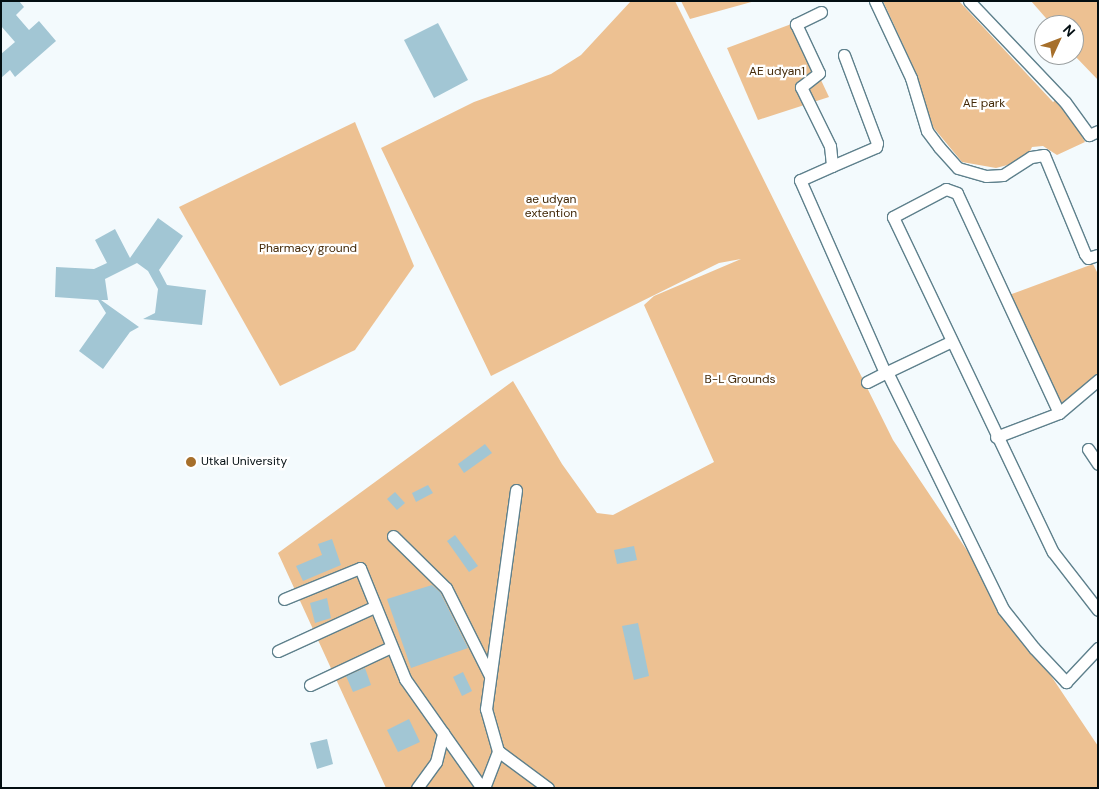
<!DOCTYPE html>
<html>
<head>
<meta charset="utf-8">
<style>
	body { margin:0 }
	#map { position:relative; width:1099px; height:789px; overflow:hidden; background:#f3fafd; font-family:"DM Sans",sans-serif }
	div>[style] { position:absolute }
	[style*='--x'] { left:calc(var(--x)*1px); top:calc(var(--y)*1px); width:calc(var(--w)*1px); rotate:calc(var(--a)*1deg) }
	.green>* { inset:0; background:#edc192 }
	.building>* { inset:0; background:#a2c6d4 }
	.roads { filter:drop-shadow(1px 0 #5e808c) drop-shadow(-1px 0 #5e808c) drop-shadow(0 1px #5e808c) drop-shadow(0 -1px #5e808c) }
	.minor>* { height:11px; margin:-5.5px; padding:0 5.5px; transform-origin:5.5px; border-radius:5.5px; background:#fff }
	.dots>* { width:14px; height:14px; translate:-50% -50%; box-sizing:border-box; border:2px solid #fff; border-radius:50% }
	span { translate:-50% -50%; white-space:nowrap; text-align:center; line-height:1.15; -webkit-text-stroke:4.5px #fff; paint-order:stroke }
	.park-label { font-size:12px; color:#422807 }
	.poi-label { font-size:12px; color:#030e12 }
	.left { translate:0 -50%; text-align:left }
	.frame { position:absolute; inset:0; border:2px solid #030e12; pointer-events:none }
	.north { position:absolute; left:1034px; top:15px; width:50px; height:50px; box-sizing:border-box; background:#fff; border:1px solid #9a9fa0; border-radius:50%; rotate:47deg; font-size:14px; font-weight:700; line-height:20px; text-align:center; color:#030e12 }
	.north::after { content:''; display:block; margin:auto; width:18px; height:22px; background:#a66f2b; clip-path:polygon(50% 0,100% 100%,50% 72%,0 100%) }
</style>
</head>
<body>
<div id="map">
	<div class="green">
		<div style="clip-path:polygon(631px 1px,675px 1px,893px 440px,1098px 746px,1098px 788px,386px 788px,278px 553px,513px 381px,562px 464px,597px 513px,613px 515px,714px 462px,644px 305px,654px 296px,741px 259px,719px 263px,491px 376px,381px 148px,474px 102px,551px 74px,581px 55px)"></div>
		<div style="clip-path:polygon(681px 1px,755px 1px,690px 19px)"></div>
		<div style="clip-path:polygon(883px 1px,959px 1px,1053px 102px,1060px 97px,1085px 142px,1057px 155px,1043px 146px,1032px 147px,1026px 160px,996px 168px,962px 162px,933px 127px,915px 71px)"></div>
		<div style="clip-path:polygon(1031px 1px,1098px 1px,1098px 80px,1074px 55px,1074px 25px,1052px 25px)"></div>
		<div style="clip-path:polygon(794px 23px,829px 97px,758px 120px,727px 48px)"></div>
		<div style="clip-path:polygon(355px 122px,414px 266px,355px 350px,280px 386px,179px 207px)"></div>
		<div style="clip-path:polygon(1093px 264px,1098px 274px,1098px 373px,1060px 405px,1009px 295px)"></div>
	</div>
	<div class="building">
		<div style="clip-path:polygon(1px 1px,19px 1px,24px 7px,16px 15px,29px 30px,39px 21px,56px 41px,15px 77px,10px 70px,1px 78px,1px 54px,15px 42px,1px 26px)"></div>
		<div style="clip-path:polygon(438px 23px,468px 80px,434px 98px,404px 40px)"></div>
		<div style="clip-path:polygon(158px 218px,183px 236px,159px 270px,167px 285px,206px 290px,202px 325px,143px 319px,155px 313px,158px 289px,148px 271px,137px 263px,105px 279px,108px 300px,101px 300px,139px 327px,130px 332px,103px 369px,79px 351px,106px 313px,98px 300px,55px 297px,56px 267px,94px 269px,107px 263px,95px 240px,115px 229px,130px 258px)"></div>
		<div style="clip-path:polygon(485px 444px,492px 453px,464px 473px,458px 464px)"></div>
		<div style="clip-path:polygon(428px 485px,433px 493px,416px 502px,412px 493px)"></div>
		<div style="clip-path:polygon(395px 492px,405px 503px,397px 510px,387px 499px)"></div>
		<div style="clip-path:polygon(455px 535px,478px 566px,469px 572px,447px 541px)"></div>
		<div style="clip-path:polygon(332px 539px,341px 565px,303px 581px,296px 566px,322px 555px,318px 544px)"></div>
		<div style="clip-path:polygon(634px 546px,637px 560px,617px 564px,614px 550px)"></div>
		<div style="clip-path:polygon(432px 585px,440px 592px,468px 648px,411px 668px,387px 599px)"></div>
		<div style="clip-path:polygon(327px 598px,331px 618px,315px 623px,310px 603px)"></div>
		<div style="clip-path:polygon(638px 623px,649px 676px,634px 680px,622px 626px)"></div>
		<div style="clip-path:polygon(365px 668px,371px 685px,353px 692px,346px 676px)"></div>
		<div style="clip-path:polygon(463px 672px,472px 691px,462px 696px,453px 677px)"></div>
		<div style="clip-path:polygon(409px 719px,420px 742px,398px 752px,387px 730px)"></div>
		<div style="clip-path:polygon(327px 739px,333px 764px,317px 769px,310px 743px)"></div>
	</div>
	<div class="roads">
		<div class="minor">
			<div style="--x:875;--y:1;--w:85;--a:64.9"></div>
			<div style="--x:911;--y:78;--w:55;--a:73.2"></div>
			<div style="--x:927;--y:131;--w:20;--a:53"></div>
			<div style="--x:939;--y:147;--w:28;--a:48"></div>
			<div style="--x:958;--y:168;--w:29;--a:16"></div>
			<div style="--x:986;--y:176;--w:17;--a:-3"></div>
			<div style="--x:1003;--y:175;--w:33;--a:-33"></div>
			<div style="--x:1031;--y:157;--w:13;--a:-9"></div>
			<div style="--x:1044;--y:155;--w:107;--a:67.5"></div>
			<div style="--x:1085;--y:254;--w:5;--a:53"></div>
			<div style="--x:1088;--y:258;--w:10;--a:-17"></div>
			<div style="--x:969;--y:1;--w:139;--a:46.5"></div>
			<div style="--x:1065;--y:102;--w:41;--a:54"></div>
			<div style="--x:1089;--y:135;--w:10;--a:-24"></div>
			<div style="--x:821;--y:12;--w:28;--a:154"></div>
			<div style="--x:796;--y:24;--w:54;--a:64.9"></div>
			<div style="--x:819;--y:73;--w:23;--a:142"></div>
			<div style="--x:801;--y:87;--w:66;--a:63.8"></div>
			<div style="--x:830;--y:146;--w:20;--a:84"></div>
			<div style="--x:832;--y:166;--w:35;--a:156"></div>
			<div style="--x:800;--y:180;--w:211;--a:66.2"></div>
			<div style="--x:832;--y:166;--w:48;--a:-23.4"></div>
			<div style="--x:876;--y:147;--w:4;--a:-76"></div>
			<div style="--x:877;--y:143;--w:94;--a:-110.6"></div>
			<div style="--x:887;--y:372;--w:70;--a:-25.5"></div>
			<div style="--x:867;--y:382;--w:22;--a:-27"></div>
			<div style="--x:887;--y:372;--w:264;--a:63.9"></div>
			<div style="--x:1003;--y:609;--w:50;--a:51.5"></div>
			<div style="--x:1034;--y:648;--w:47;--a:46.7"></div>
			<div style="--x:1066;--y:682;--w:47;--a:-46.7"></div>
			<div style="--x:1059;--y:413;--w:242;--a:-114.9"></div>
			<div style="--x:957;--y:193;--w:12;--a:-160"></div>
			<div style="--x:946;--y:189;--w:60;--a:152.2"></div>
			<div style="--x:893;--y:217;--w:371;--a:64.5"></div>
			<div style="--x:1053;--y:552;--w:73;--a:52.2"></div>
			<div style="--x:996;--y:437;--w:67;--a:-20.9"></div>
			<div style="--x:1059;--y:413;--w:51;--a:-40.2"></div>
			<div style="--x:1088;--y:449;--w:18;--a:56"></div>
			<div style="--x:393;--y:536;--w:74;--a:44.5"></div>
			<div style="--x:446;--y:588;--w:98;--a:63.4"></div>
			<div style="--x:284;--y:599;--w:82;--a:-22.2"></div>
			<div style="--x:360;--y:568;--w:120;--a:67.9"></div>
			<div style="--x:405;--y:679;--w:133;--a:54.8"></div>
			<div style="--x:278;--y:651;--w:106;--a:-24.6"></div>
			<div style="--x:310;--y:685;--w:87;--a:-25.1"></div>
			<div style="--x:498;--y:751;--w:44;--a:-105.9"></div>
			<div style="--x:486;--y:709;--w:221;--a:-82.2"></div>
			<div style="--x:417;--y:788;--w:32;--a:-54"></div>
			<div style="--x:436;--y:762;--w:30;--a:-76"></div>
			<div style="--x:484;--y:788;--w:40;--a:-69"></div>
			<div style="--x:498;--y:751;--w:62;--a:36.5"></div>
		</div>
	</div>
	<div class="dots">
		<div style="left:191px;top:462px;background:#a66f2b"></div>
	</div>
	<div class="park-label">
		<span style="left:777px;top:72px">AE udyan1</span>
		<span style="left:984px;top:104px">AE park</span>
		<span style="left:551px;top:207px">ae udyan<br>extention</span>
		<span style="left:308px;top:249px">Pharmacy ground</span>
		<span style="left:740px;top:380px">B-L Grounds</span>
	</div>
	<div class="poi-label">
		<span class="left" style="left:201px;top:462px">Utkal University</span>
	</div>
	<div class="frame"></div>
	<div class="north">N</div>
</div>
</body>
</html>
